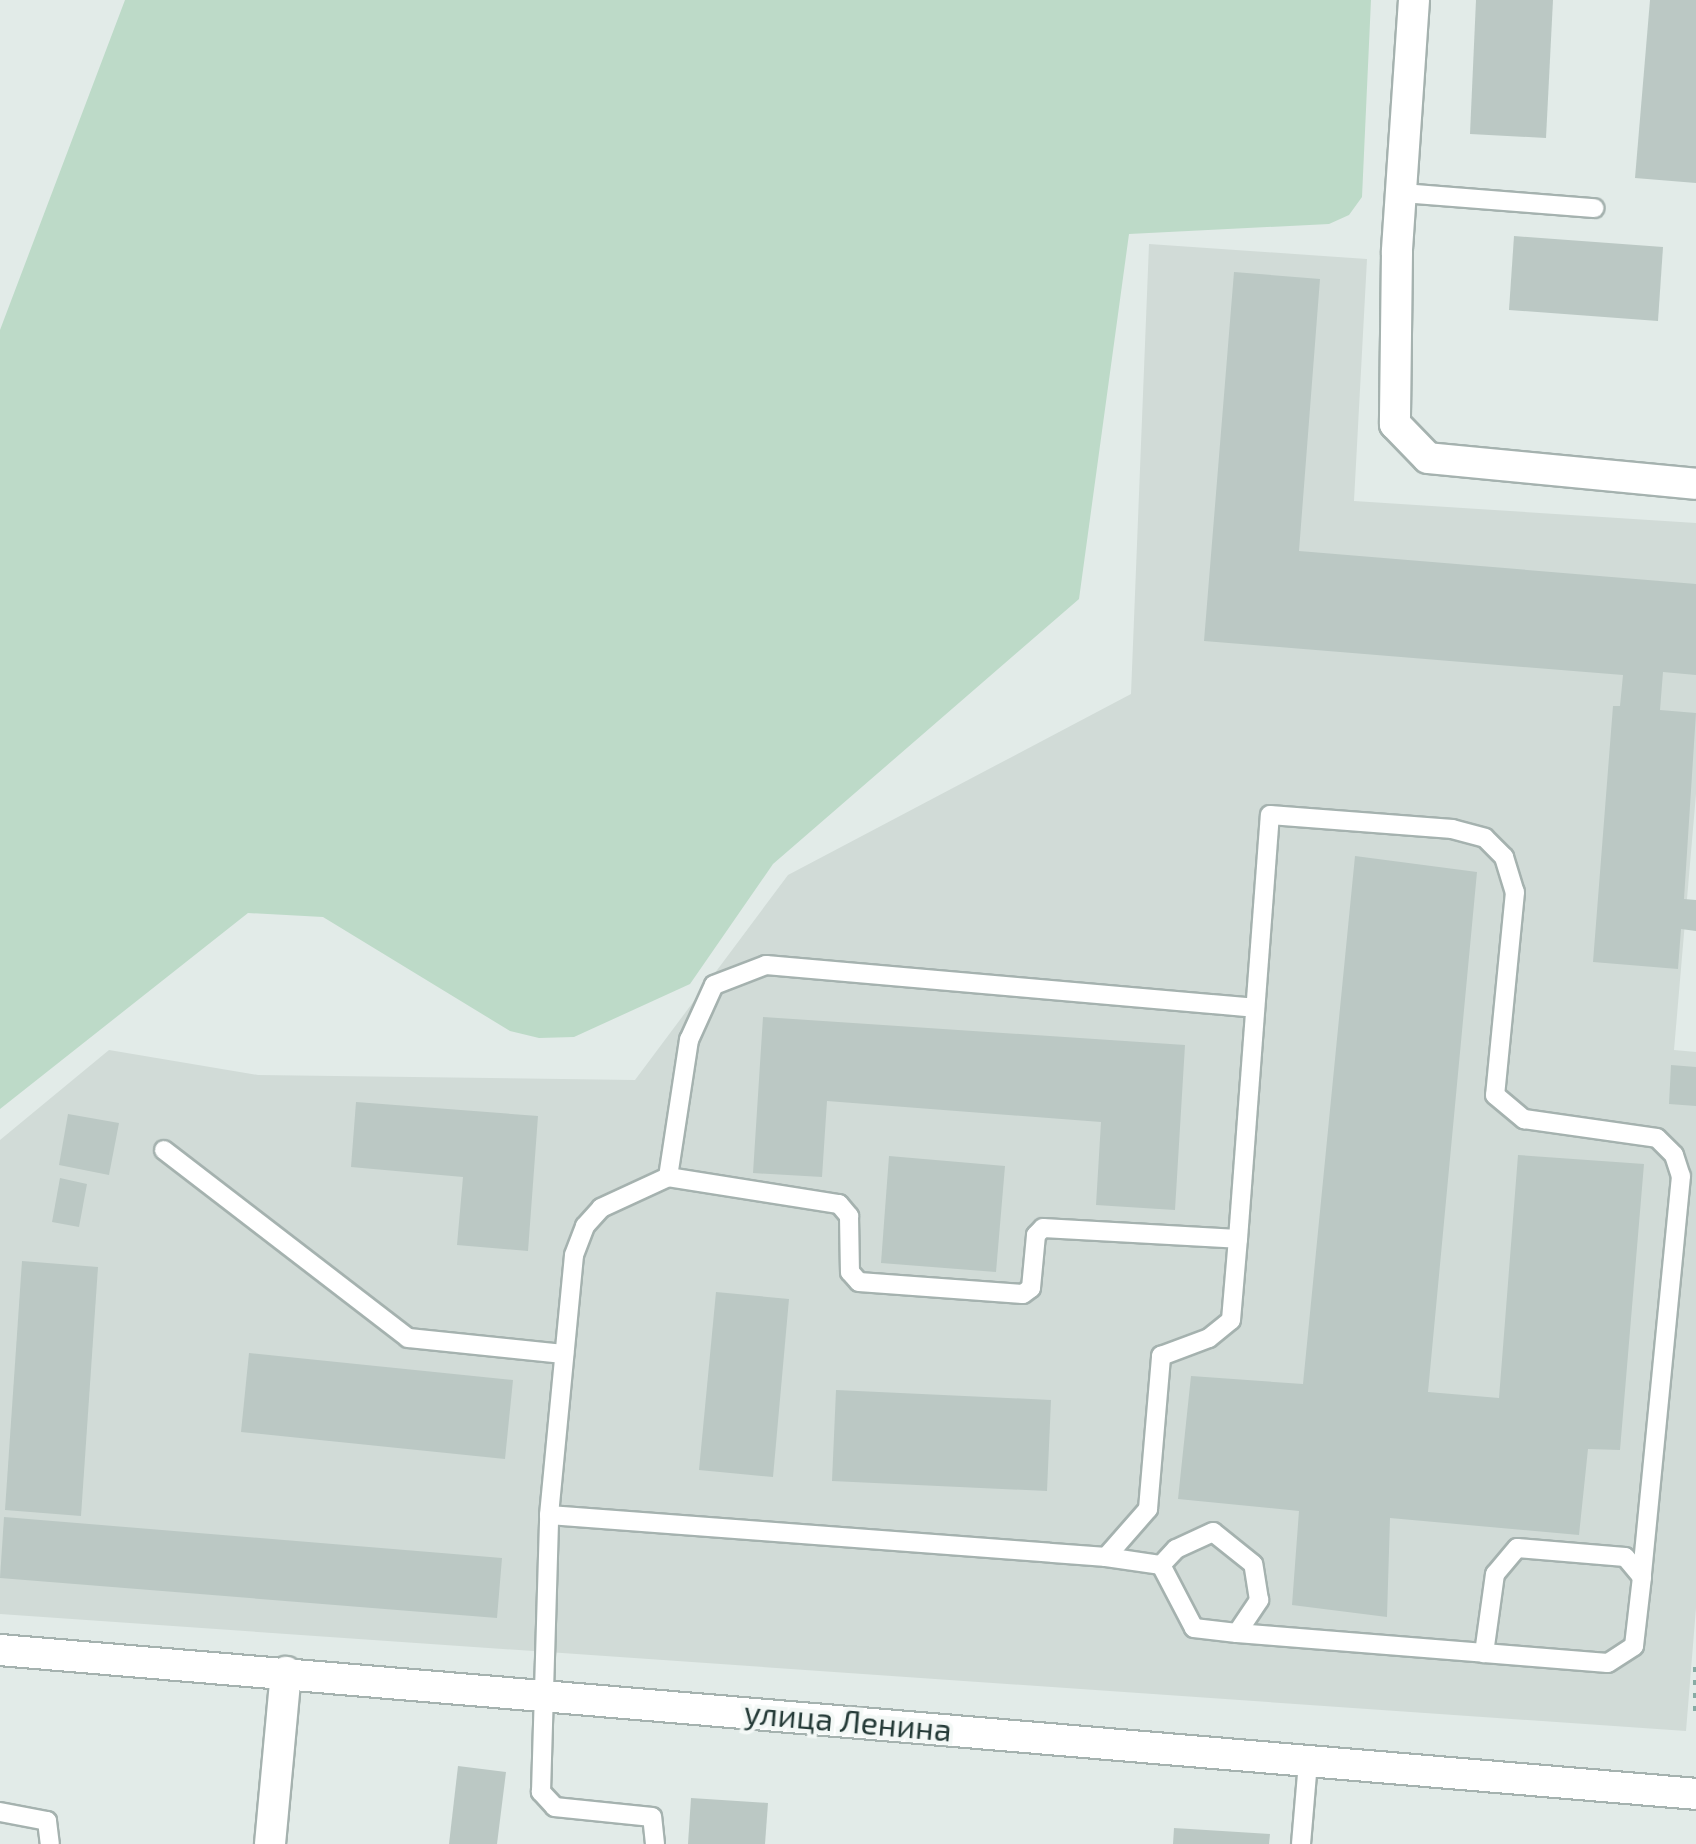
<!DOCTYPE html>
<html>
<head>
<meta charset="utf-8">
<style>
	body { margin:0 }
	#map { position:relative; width:1696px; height:1844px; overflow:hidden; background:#e2ebe8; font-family:"Exo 2",sans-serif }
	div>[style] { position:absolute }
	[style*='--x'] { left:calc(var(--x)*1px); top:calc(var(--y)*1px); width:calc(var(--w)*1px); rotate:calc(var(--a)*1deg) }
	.built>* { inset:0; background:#d1dbd7 }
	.green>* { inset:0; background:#bddac8 }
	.building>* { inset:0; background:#bbc8c4 }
	.path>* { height:6px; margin-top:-3px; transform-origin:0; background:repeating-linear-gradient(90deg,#86aba4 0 5px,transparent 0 13px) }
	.roads { filter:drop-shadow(2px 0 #a5b2af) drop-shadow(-2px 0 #a5b2af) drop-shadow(0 2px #a5b2af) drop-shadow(0 -2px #a5b2af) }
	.lane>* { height:18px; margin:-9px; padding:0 9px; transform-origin:9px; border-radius:9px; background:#fff }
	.street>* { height:30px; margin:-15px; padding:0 15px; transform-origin:15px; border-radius:15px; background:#fff }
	span { translate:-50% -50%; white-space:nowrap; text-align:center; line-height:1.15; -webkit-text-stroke:8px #f3f8f6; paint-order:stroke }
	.street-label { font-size:32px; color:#243a37 }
</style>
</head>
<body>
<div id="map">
	<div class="built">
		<div style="clip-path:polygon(1149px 244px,1367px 259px,1354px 501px,1696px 523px,1696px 794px,1674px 1050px,1696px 1052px,1696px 1608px,1686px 1731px,0 1614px,0 1140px,109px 1050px,258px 1075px,635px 1080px,788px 875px,1131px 694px)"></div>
	</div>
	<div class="green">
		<div style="clip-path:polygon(125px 0,1371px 0,1362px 197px,1349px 215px,1329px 224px,1129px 234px,1079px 599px,773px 864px,690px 984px,574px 1037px,539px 1038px,510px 1031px,323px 917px,248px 913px,0 1109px,0 330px)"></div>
	</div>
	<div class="building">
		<div style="clip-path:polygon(1476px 0,1553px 0,1546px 138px,1470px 134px)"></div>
		<div style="clip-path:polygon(1650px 0,1696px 0,1696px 183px,1635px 178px)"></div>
		<div style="clip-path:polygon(1514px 236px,1663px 247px,1658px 321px,1509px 310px)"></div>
		<div style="clip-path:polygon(1234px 272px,1320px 279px,1299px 551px,1696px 584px,1696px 675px,1663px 672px,1660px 710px,1696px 713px,1684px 899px,1696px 900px,1696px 931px,1681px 929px,1678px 969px,1593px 962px,1613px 706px,1620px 706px,1623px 675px,1204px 641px)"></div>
		<div style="clip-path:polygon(1355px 856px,1477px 872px,1428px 1392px,1499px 1398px,1518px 1155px,1644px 1164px,1620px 1450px,1588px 1449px,1579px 1535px,1390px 1518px,1387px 1617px,1292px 1605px,1299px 1511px,1178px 1499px,1191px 1376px,1303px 1384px)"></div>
		<div style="clip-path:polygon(763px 1017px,1185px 1045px,1175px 1210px,1096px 1205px,1101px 1122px,827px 1101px,822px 1177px,753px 1173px)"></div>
		<div style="clip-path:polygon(1671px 1065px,1696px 1067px,1696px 1106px,1669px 1104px)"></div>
		<div style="clip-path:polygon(356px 1102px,538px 1116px,528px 1251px,457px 1245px,463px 1177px,351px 1167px)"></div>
		<div style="clip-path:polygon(68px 1114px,119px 1123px,109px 1175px,59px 1165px)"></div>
		<div style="clip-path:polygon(889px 1156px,1005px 1166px,996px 1272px,881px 1263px)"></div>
		<div style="clip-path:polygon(60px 1178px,87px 1184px,79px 1227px,52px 1222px)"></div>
		<div style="clip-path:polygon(22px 1261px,98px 1267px,81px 1516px,5px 1510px)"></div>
		<div style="clip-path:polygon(716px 1292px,789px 1299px,773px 1477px,699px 1470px)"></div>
		<div style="clip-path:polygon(249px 1353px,513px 1380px,505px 1459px,241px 1432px)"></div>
		<div style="clip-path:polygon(836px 1390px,1051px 1400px,1047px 1491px,832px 1481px)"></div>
		<div style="clip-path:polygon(4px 1517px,502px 1558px,497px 1618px,0 1578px)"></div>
		<div style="clip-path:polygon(458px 1766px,506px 1772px,497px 1844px,449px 1844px)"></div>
		<div style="clip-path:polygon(691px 1798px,768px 1803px,765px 1844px,688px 1844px)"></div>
		<div style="clip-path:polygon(1174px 1828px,1270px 1834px,1269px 1844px,1173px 1844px)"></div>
	</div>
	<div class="path">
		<div style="--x:1696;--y:1667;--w:48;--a:90"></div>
	</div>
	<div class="roads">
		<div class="lane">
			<div style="--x:1402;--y:193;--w:193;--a:4.5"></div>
			<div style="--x:164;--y:1150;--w:308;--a:37.6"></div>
			<div style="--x:408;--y:1338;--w:157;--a:5.9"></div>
			<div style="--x:668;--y:1177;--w:173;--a:9"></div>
			<div style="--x:839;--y:1204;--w:16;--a:50"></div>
			<div style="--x:849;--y:1216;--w:56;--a:89"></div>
			<div style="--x:850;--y:1272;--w:13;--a:48"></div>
			<div style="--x:859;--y:1282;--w:164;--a:4.2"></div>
			<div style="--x:1023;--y:1294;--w:10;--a:-37"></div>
			<div style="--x:1031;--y:1288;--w:53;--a:-84.6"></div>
			<div style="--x:1036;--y:1235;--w:10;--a:-45"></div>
			<div style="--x:1043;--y:1228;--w:195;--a:3.2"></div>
			<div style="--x:1238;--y:1239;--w:425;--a:-85.7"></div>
			<div style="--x:1270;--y:815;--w:183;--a:4.4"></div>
			<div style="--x:1452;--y:829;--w:34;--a:15"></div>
			<div style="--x:1485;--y:838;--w:27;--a:45"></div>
			<div style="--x:1504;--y:857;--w:37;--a:73"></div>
			<div style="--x:1515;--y:892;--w:204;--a:95.6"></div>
			<div style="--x:1495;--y:1095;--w:38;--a:40"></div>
			<div style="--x:1524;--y:1119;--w:134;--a:8.1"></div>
			<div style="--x:1657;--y:1138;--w:24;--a:45"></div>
			<div style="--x:1674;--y:1155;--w:22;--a:72"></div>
			<div style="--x:1681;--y:1176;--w:403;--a:95.6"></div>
			<div style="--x:549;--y:1515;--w:559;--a:4.31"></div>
			<div style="--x:1106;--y:1557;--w:64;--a:-48.8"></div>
			<div style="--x:1148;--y:1509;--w:154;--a:-85.1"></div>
			<div style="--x:1161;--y:1356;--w:51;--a:-20.6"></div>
			<div style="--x:1209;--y:1338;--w:28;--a:-39"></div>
			<div style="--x:1231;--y:1320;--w:81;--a:-85.1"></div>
			<div style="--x:1106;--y:1557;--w:56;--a:8.3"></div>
			<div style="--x:1161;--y:1565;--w:71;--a:62.4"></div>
			<div style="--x:1194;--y:1628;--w:43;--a:6.6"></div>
			<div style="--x:1237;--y:1633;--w:40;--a:-56"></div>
			<div style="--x:1259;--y:1600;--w:36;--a:-99"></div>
			<div style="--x:1253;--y:1564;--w:51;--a:-141.3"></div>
			<div style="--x:1213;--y:1532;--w:41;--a:155.3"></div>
			<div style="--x:1176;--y:1549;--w:22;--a:133"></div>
			<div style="--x:1237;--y:1633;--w:248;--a:4.6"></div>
			<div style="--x:1484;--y:1653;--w:124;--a:4.6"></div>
			<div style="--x:1608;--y:1663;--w:31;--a:-33"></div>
			<div style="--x:1634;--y:1646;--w:69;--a:-83.4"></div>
			<div style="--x:1642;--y:1577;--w:26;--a:-130"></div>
			<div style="--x:1625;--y:1557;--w:108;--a:-175.2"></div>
			<div style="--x:1517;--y:1548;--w:34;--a:130"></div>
			<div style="--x:1495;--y:1574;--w:80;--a:97.9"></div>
			<div style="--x:0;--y:1812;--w:48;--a:10.8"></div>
			<div style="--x:47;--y:1821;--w:23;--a:83"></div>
			<div style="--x:655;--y:1844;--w:27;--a:-96"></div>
			<div style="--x:652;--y:1817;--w:98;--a:-174.1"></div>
			<div style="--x:555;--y:1807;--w:21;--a:-133"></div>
			<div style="--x:541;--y:1792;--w:277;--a:-88.3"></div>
			<div style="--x:549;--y:1515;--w:261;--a:-84.5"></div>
			<div style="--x:574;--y:1255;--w:31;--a:-69"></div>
			<div style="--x:585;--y:1226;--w:24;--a:-48"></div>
			<div style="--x:601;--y:1208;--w:74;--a:-24.8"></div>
			<div style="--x:668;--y:1177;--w:139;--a:-81.3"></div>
			<div style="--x:689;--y:1040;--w:60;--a:-65.6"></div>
			<div style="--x:714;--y:985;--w:56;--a:-21"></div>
			<div style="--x:766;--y:965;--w:490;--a:5"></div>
			<div style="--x:1301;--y:1844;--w:81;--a:-85.1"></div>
		</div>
		<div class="street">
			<div style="--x:1414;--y:0;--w:253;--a:93.9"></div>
			<div style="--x:1397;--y:252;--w:172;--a:90.7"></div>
			<div style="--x:1395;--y:424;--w:47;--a:45.9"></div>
			<div style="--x:1428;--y:458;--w:269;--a:5.5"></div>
			<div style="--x:0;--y:1650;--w:1702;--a:4.85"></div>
			<div style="--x:270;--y:1844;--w:173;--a:-84.7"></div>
		</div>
	</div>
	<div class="street-label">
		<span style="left:848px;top:1720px;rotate:5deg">улица Ленина</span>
	</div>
</div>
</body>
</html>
